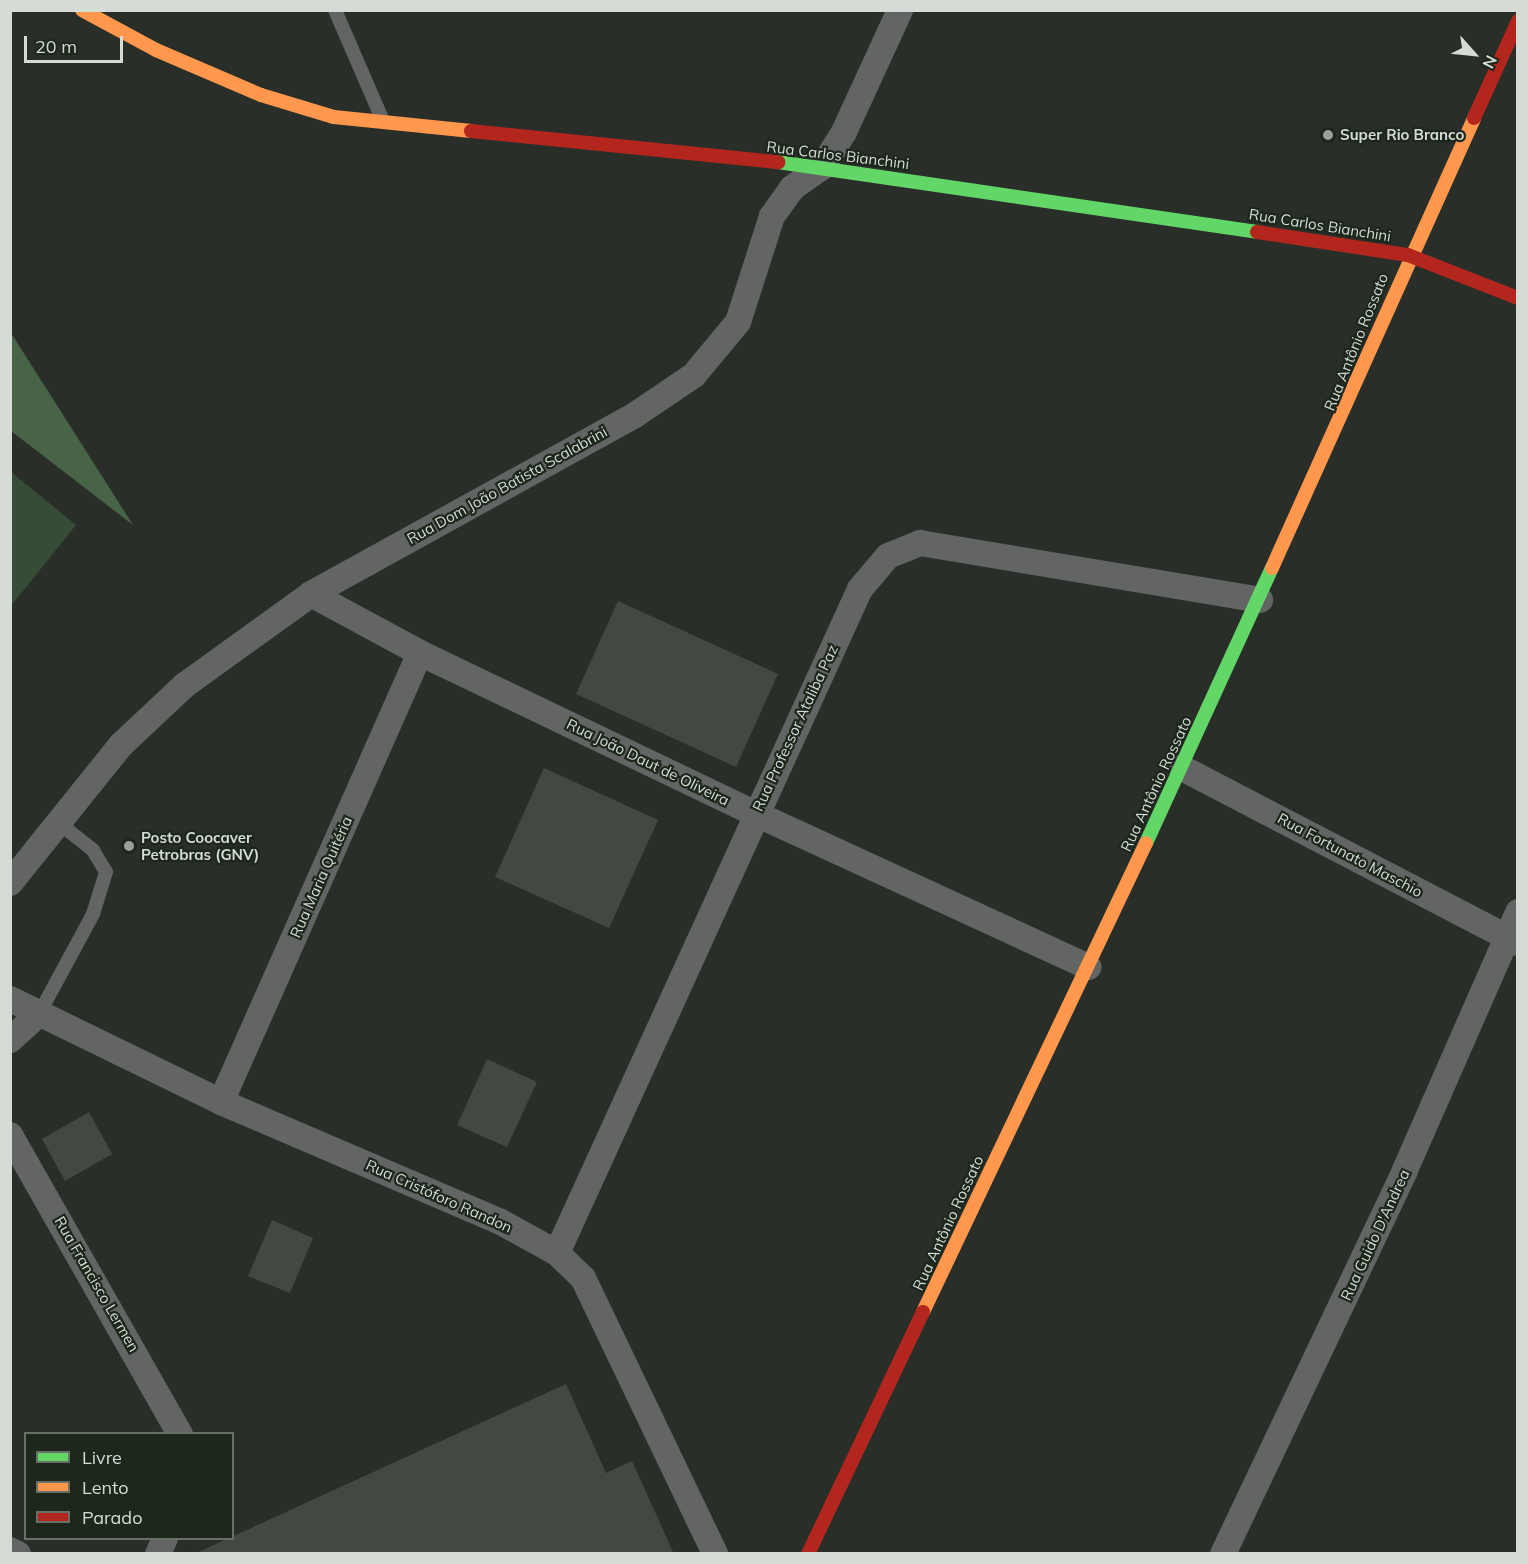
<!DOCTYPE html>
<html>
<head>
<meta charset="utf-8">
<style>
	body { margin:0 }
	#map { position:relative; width:1528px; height:1564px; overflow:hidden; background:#292e29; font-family:Mulish,sans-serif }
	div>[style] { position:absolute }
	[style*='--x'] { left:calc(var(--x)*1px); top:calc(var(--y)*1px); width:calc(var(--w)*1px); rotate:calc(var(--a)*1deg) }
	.green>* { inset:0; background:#374c36 }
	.forest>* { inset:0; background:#486447 }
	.building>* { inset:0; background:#444843 }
	.lane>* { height:14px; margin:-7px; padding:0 7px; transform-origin:7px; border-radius:7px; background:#636464 }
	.street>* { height:26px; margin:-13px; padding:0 13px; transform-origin:13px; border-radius:13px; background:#636464 }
	.fast>* { height:14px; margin:-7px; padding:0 7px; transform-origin:7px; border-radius:7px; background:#63d668 }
	.slow>* { height:14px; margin:-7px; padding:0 7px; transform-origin:7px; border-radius:7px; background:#ff974d }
	.jam>* { height:14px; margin:-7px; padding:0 7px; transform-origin:7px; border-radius:7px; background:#b3261e }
	.dots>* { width:16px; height:16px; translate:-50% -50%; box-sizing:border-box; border:3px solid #1d271c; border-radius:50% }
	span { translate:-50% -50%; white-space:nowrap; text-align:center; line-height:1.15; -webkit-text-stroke:4.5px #1d271c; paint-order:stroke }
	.poi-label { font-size:15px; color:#d5dcd5; font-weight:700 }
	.left { translate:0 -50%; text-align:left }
	.street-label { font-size:15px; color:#d5dcd5 }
	.frame { position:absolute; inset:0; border:12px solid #d5dcd5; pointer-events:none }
	.legend { position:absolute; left:24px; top:1432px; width:210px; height:108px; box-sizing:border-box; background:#1d271c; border:2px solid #676f66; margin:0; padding:8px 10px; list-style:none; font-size:18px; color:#d5dcd5 }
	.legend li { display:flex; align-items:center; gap:12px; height:30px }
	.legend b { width:30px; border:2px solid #676f66 }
	.north { position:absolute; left:1444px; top:24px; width:60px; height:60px; -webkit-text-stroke:4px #1d271c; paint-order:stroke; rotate:117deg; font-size:16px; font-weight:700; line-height:24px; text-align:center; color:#d5dcd5 }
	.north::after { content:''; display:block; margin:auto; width:21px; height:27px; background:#d5dcd5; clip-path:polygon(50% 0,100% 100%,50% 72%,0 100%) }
	.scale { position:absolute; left:24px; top:36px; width:99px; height:27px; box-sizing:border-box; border:3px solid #d5dcd5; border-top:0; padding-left:8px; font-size:18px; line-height:21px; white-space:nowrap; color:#d5dcd5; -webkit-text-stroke:4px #1d271c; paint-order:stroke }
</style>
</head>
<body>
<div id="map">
	<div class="green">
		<div style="clip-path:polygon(11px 472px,76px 525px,11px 606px)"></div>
	</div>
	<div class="forest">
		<div style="clip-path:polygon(10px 333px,11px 333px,133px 525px,11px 431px)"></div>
	</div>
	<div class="building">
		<div style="clip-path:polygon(618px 601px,778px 674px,736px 767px,576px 694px)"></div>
		<div style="clip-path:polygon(544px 768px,658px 820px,609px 928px,495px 877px)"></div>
		<div style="clip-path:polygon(487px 1059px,537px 1082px,507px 1147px,457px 1125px)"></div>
		<div style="clip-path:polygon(89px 1112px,112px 1154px,65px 1181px,42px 1139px)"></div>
		<div style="clip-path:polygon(272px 1220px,313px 1238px,290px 1293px,248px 1276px)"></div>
		<div style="clip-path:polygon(566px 1384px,606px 1473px,632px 1461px,674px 1554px,194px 1554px)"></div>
	</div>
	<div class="lane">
		<div style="--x:335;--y:10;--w:121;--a:66.6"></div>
		<div style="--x:39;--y:1014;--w:114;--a:-61.6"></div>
		<div style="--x:93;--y:914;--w:44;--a:-72.8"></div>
		<div style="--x:106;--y:872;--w:26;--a:-121"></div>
		<div style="--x:93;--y:850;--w:42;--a:-141.8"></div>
	</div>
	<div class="street">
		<div style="--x:311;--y:594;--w:124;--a:28.4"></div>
		<div style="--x:420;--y:653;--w:373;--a:25.6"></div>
		<div style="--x:756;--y:814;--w:366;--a:24.7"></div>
		<div style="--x:1182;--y:768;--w:379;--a:27.5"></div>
		<div style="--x:10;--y:883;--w:177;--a:-51.2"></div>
		<div style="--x:121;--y:745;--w:88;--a:-43.2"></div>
		<div style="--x:185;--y:685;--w:155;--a:-35.8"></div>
		<div style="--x:311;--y:594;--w:370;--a:-28.9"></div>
		<div style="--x:635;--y:415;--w:71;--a:-34.1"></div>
		<div style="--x:694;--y:375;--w:69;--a:-50.3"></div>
		<div style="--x:738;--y:322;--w:111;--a:-72.2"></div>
		<div style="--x:772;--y:216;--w:34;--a:-54"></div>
		<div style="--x:792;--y:188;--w:37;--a:-35"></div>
		<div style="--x:822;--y:167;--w:41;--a:-57.8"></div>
		<div style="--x:844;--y:132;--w:134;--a:-65.3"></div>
		<div style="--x:10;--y:999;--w:235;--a:26"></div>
		<div style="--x:221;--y:1102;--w:302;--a:23.2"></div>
		<div style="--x:499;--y:1221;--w:66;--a:28.9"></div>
		<div style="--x:557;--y:1253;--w:36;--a:44"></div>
		<div style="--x:583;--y:1278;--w:306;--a:64.4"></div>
		<div style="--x:10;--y:1040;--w:39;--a:-42"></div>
		<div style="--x:221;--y:1102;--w:491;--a:-66.1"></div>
		<div style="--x:10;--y:1135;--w:344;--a:60.4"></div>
		<div style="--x:557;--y:1253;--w:730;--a:-65.47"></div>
		<div style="--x:860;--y:589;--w:43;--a:-49.7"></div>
		<div style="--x:888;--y:556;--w:35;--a:-22"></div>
		<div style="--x:920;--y:543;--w:345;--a:9.5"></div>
		<div style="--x:10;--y:1550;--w:9;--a:27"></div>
		<div style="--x:158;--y:1554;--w:17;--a:-66"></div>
		<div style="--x:1223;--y:1554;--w:425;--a:-64.6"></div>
		<div style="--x:1405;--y:1170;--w:282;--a:-66.3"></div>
	</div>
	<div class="fast">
		<div style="--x:778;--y:162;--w:484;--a:8.3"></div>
		<div style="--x:1146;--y:843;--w:302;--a:-65.4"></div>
	</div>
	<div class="slow">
		<div style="--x:82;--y:10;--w:84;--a:28.4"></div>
		<div style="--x:156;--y:50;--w:114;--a:23.2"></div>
		<div style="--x:261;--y:95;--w:76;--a:16.8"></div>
		<div style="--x:334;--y:117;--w:138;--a:5.8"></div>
		<div style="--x:1272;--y:568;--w:493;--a:-65.8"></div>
		<div style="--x:923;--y:1312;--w:519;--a:-64.57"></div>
	</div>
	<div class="jam">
		<div style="--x:1474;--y:118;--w:107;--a:-65.6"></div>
		<div style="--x:471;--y:131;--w:309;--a:5.8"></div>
		<div style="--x:1257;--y:232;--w:153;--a:8.7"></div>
		<div style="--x:1408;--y:255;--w:118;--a:21.4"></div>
		<div style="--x:808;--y:1554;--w:268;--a:-64.6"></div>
	</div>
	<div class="dots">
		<div style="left:1328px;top:135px;background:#999f99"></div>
		<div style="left:129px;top:846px;background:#999f99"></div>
	</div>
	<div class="poi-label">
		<span class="left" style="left:1340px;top:135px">Super Rio Branco</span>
		<span class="left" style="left:141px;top:846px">Posto Coocaver<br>Petrobras (GNV)</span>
	</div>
	<div class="street-label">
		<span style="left:838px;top:155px;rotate:7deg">Rua Carlos Bianchini</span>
		<span style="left:1320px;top:225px;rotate:9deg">Rua Carlos Bianchini</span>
		<span style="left:1356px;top:342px;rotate:-68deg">Rua Antônio Rossato</span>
		<span style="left:507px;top:485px;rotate:-29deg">Rua Dom João Batista Scalabrini</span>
		<span style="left:795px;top:728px;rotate:-65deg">Rua Professor Ataliba Paz</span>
		<span style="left:648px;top:762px;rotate:26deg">Rua João Daut de Oliveira</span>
		<span style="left:1156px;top:784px;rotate:-65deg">Rua Antônio Rossato</span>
		<span style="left:1350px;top:855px;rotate:28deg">Rua Fortunato Maschio</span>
		<span style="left:321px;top:877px;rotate:-66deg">Rua Maria Quitéria</span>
		<span style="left:439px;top:1196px;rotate:24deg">Rua Cristóforo Randon</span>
		<span style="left:948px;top:1223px;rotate:-65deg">Rua Antônio Rossato</span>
		<span style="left:1375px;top:1235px;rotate:-65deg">Rua Guido D'Andrea</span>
		<span style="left:97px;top:1284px;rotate:60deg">Rua Francisco Lermen</span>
	</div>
	<div class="frame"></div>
	<ul class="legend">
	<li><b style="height:8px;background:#63d668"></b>Livre</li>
	<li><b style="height:8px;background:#ff974d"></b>Lento</li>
	<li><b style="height:8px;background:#b3261e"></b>Parado</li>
	</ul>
	<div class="north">N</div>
	<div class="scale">20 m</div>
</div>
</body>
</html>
